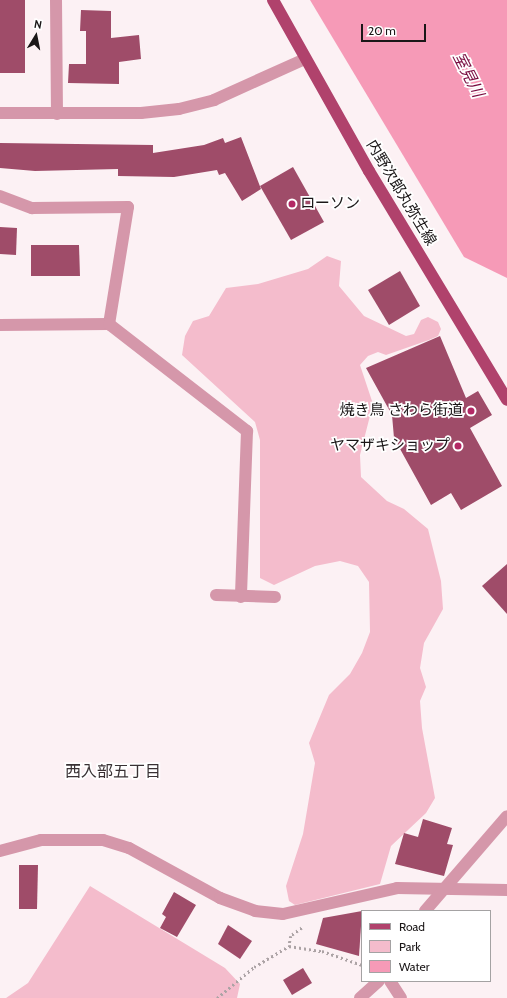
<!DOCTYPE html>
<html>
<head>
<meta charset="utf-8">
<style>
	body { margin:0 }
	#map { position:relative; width:507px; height:998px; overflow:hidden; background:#fcf1f4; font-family:Cabin,"Noto Sans JP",sans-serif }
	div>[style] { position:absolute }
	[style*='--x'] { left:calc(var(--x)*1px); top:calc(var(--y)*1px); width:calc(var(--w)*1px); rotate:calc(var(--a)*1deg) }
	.green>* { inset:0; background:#f4bccc }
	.water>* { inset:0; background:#f69ab7 }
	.building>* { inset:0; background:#9f4c69 }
	.path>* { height:2.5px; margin-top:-1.25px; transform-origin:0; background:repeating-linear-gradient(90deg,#aca3a5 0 2px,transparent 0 5px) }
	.minor>* { height:12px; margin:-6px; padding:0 6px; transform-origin:6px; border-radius:6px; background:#d597aa }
	.major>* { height:12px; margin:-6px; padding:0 6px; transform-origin:6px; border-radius:6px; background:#b0426c }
	.dots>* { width:11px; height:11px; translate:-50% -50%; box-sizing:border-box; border:2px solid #fff; border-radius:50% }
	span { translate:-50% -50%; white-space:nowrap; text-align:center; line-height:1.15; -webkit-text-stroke:3.5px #fff; paint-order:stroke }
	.street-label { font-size:15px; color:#1b1718 }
	.poi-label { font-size:15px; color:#1b1718 }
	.left { translate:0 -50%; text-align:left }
	.right { translate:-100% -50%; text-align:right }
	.water-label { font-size:16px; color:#790c40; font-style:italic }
	.neighbourhood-label { font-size:16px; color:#393134 }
	.legend { position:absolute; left:361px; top:910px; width:130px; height:72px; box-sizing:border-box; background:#fff; border:1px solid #a4a2a3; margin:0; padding:5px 7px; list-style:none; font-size:12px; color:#1b1718 }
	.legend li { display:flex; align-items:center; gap:8px; height:20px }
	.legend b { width:20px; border:1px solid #a4a2a3 }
	.north { position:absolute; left:16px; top:16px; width:40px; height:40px; -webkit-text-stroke:3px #fff; paint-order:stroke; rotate:10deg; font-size:11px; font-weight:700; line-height:16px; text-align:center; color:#1b1718 }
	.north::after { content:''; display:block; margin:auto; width:14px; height:18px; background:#1b1718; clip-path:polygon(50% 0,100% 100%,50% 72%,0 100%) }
	.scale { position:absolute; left:361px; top:24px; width:65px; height:18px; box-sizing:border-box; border:2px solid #1b1718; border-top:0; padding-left:5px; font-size:12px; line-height:14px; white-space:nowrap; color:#1b1718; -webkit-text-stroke:3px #fff; paint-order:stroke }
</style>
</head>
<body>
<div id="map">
	<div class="green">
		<div style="clip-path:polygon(327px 256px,341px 261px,339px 286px,364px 316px,406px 336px,414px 334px,421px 320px,428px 317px,438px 322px,441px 329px,438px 336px,429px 340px,386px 355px,378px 352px,368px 356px,360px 365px,373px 404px,360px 455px,361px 477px,387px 501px,404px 509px,428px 529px,441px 581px,443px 609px,424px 643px,420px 668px,426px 687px,420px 701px,422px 728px,435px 798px,426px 813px,391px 846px,380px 884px,295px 905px,289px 901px,286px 886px,303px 834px,315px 763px,309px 743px,329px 695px,350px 674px,362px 653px,370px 632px,369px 582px,358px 566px,340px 561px,315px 566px,274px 585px,260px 578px,260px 440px,255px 422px,182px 355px,185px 336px,193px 321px,209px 316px,226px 288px,258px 284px,308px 269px)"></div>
		<div style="clip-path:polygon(90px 886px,225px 968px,240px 984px,237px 998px,6px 998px,28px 983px)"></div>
	</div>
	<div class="water">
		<div style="clip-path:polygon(310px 0,507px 0,507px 278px,464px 257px)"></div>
	</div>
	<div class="building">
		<div style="clip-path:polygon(0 0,25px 0,25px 73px,0 73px)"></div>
		<div style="clip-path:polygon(81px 10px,111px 11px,111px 38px,139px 35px,141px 59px,119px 62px,119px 84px,68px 83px,69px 64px,86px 64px,86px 31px,80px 31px)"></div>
		<div style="clip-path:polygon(241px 137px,261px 189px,242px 201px,225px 173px,219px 175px,217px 170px,174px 177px,118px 176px,118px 169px,35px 171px,0 168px,0 143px,153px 145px,153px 153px,204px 145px,223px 138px,225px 143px)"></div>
		<div style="clip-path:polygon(293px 167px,324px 222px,291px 240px,260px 186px)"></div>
		<div style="clip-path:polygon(0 227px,17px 228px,16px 255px,0 254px)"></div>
		<div style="clip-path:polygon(31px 245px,79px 245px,80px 276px,31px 276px)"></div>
		<div style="clip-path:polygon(400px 271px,420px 306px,389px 325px,368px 290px)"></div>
		<div style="clip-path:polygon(440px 336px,466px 398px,478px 391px,492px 415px,470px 428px,502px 486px,461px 510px,451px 493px,431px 505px,394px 438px,392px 415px,366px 368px)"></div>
		<div style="clip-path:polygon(507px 564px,507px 614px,482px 586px)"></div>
		<div style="clip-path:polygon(423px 819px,452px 828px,447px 844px,453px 845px,444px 876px,395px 864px,404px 833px,418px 837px)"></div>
		<div style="clip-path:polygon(19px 865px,38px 865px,37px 909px,19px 909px)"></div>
		<div style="clip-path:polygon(174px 892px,196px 905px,177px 937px,160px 928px,166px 917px,162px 914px)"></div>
		<div style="clip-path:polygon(362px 911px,359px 956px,316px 944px,323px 918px)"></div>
		<div style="clip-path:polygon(228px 925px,252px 941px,240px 959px,218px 944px)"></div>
		<div style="clip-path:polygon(303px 968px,312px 983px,292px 995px,283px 980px)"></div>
	</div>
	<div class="path">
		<div style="--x:302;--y:928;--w:14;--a:144"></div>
		<div style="--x:291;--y:936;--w:10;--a:101"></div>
		<div style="--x:289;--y:946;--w:33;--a:9"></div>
		<div style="--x:322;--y:951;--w:42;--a:19.3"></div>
		<div style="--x:217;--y:998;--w:48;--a:-40"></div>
		<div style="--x:254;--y:967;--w:41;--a:-31"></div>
	</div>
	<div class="minor">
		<div style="--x:56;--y:0;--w:114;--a:89.5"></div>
		<div style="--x:0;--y:113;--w:141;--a:0"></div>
		<div style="--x:141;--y:113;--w:38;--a:-6"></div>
		<div style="--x:179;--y:109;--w:36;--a:-14"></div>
		<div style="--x:214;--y:100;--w:100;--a:-24.3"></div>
		<div style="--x:0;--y:196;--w:34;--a:21"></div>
		<div style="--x:32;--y:208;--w:96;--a:-0.6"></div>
		<div style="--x:128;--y:207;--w:119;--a:99.2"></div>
		<div style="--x:109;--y:324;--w:109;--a:179.5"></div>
		<div style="--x:109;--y:324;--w:175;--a:37.8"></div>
		<div style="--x:247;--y:431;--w:166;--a:92.1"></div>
		<div style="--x:216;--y:595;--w:59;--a:1.9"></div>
		<div style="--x:0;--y:851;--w:42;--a:-15"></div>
		<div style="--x:41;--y:840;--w:62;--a:0"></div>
		<div style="--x:103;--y:840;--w:27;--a:17"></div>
		<div style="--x:129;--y:848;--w:104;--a:28.8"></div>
		<div style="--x:220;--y:898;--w:37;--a:20"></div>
		<div style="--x:255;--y:911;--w:28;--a:6"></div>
		<div style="--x:283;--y:914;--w:117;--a:-12.8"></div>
		<div style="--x:397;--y:888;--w:110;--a:1"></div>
		<div style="--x:425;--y:911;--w:125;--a:-49.2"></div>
		<div style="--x:390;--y:981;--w:20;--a:57"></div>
		<div style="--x:360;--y:998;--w:25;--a:-42"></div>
	</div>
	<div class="major">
		<div style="--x:273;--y:0;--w:196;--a:60.7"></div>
		<div style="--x:369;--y:171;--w:267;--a:58.9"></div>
	</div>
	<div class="dots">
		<div style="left:292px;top:204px;background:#b32965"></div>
		<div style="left:471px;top:411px;background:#b32965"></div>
		<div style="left:458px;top:446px;background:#b32965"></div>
	</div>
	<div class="street-label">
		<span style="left:401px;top:193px;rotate:59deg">内野次郎丸弥生線</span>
	</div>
	<div class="poi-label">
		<span class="left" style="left:300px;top:204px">ローソン</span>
		<span class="right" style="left:463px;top:411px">焼き鳥 さわら街道</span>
		<span class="right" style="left:450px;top:446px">ヤマザキショップ</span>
	</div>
	<div class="water-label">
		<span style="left:468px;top:75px;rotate:63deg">室見川</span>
	</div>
	<div class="neighbourhood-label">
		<span style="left:113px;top:772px">西入部五丁目</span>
	</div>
	<ul class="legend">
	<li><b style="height:5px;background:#b0426c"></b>Road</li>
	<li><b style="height:11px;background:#f4bccc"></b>Park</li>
	<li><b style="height:11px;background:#f69ab7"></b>Water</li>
	</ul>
	<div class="north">N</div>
	<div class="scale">20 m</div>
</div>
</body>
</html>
